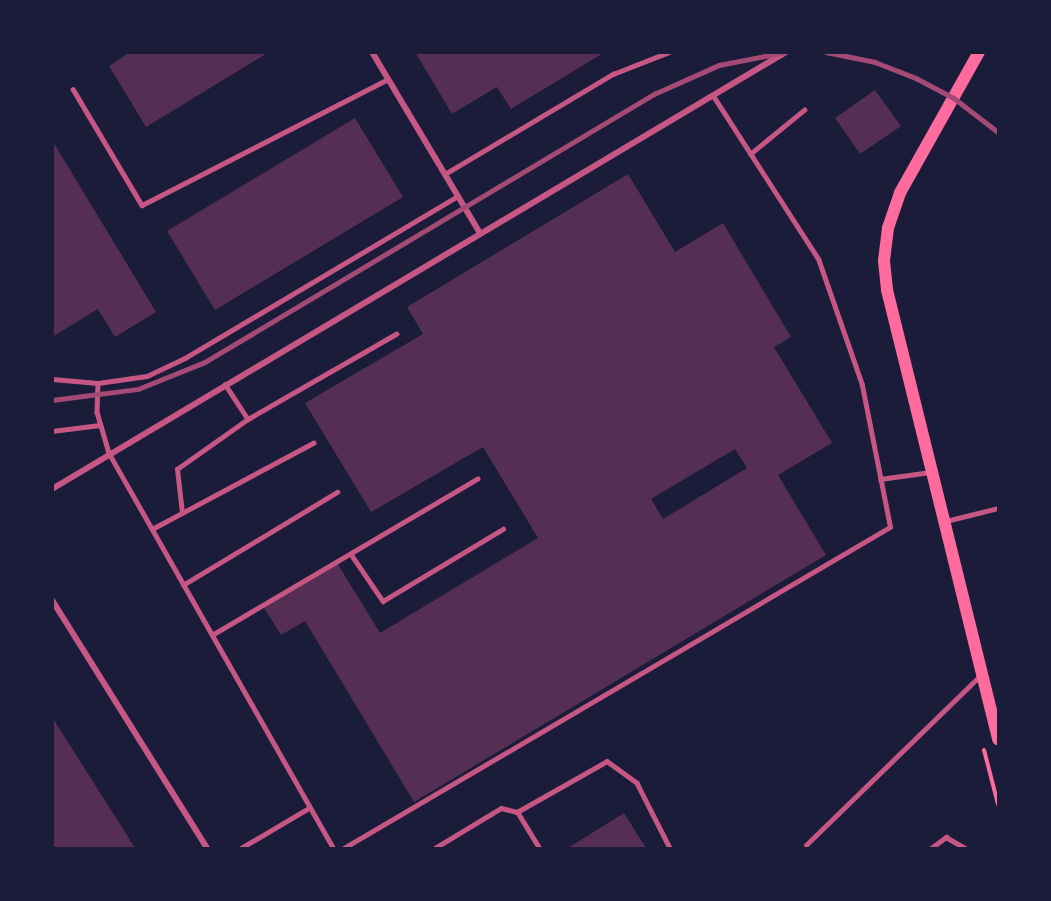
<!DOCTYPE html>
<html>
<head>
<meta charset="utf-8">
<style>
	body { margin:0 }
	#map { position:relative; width:1051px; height:901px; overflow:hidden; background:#1b1b3a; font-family:"Source Serif 4",serif }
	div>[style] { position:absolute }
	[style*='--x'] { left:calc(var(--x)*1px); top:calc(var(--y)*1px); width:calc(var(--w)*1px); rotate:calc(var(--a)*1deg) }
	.building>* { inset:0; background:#542f53 }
	.path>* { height:4px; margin:-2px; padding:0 2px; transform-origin:2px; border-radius:2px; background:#ff6b9d }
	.service>* { height:4.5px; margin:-2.25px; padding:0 2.25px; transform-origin:2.25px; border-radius:2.25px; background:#c65784 }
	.minor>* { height:6px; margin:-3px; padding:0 3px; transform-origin:3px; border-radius:3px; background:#c65784 }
	.secondary>* { height:12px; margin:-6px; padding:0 6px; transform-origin:6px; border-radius:6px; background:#ff6b9d }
	.rail>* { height:4.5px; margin:-2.25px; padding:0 2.25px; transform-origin:2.25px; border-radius:2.25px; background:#a44b75 }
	span { translate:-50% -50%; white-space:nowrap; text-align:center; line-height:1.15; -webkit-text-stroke:4.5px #1b1b3a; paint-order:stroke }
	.frame { position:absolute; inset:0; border:54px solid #1b1b3a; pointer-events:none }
</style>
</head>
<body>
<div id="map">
	<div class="building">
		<div style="clip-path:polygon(130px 52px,269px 52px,146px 127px,109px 66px)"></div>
		<div style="clip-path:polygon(415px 52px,605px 52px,511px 109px,497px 87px,452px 114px)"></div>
		<div style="clip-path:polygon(875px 90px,901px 126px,860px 154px,835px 118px)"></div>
		<div style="clip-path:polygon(355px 118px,403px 197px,215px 310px,167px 231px)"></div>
		<div style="clip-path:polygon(52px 140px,156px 312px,115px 337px,98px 309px,52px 337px)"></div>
		<div style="clip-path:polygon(evenodd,628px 174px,675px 252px,723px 223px,791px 337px,774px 347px,832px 443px,778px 475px,826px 555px,414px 802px,305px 621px,281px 635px,263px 606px,337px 563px,380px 633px,538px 538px,483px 447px,371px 512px,305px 403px,423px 334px,407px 307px,628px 174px,735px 449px,747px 468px,663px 519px,651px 499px,735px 449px)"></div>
		<div style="clip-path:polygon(52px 717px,135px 848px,52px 848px)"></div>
		<div style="clip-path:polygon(624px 813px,646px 848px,568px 848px)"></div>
	</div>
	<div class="path">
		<div style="--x:984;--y:750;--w:56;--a:75.5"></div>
	</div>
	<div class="service">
		<div style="--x:73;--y:89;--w:135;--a:59.3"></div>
		<div style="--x:142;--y:205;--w:276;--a:-27.1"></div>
		<div style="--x:750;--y:154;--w:70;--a:-39.2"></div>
		<div style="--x:445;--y:174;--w:196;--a:-30.8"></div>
		<div style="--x:613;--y:74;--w:60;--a:-21.4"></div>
		<div style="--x:52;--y:379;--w:46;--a:5"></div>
		<div style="--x:98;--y:383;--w:29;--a:92"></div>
		<div style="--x:97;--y:412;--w:43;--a:73.7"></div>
		<div style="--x:109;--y:453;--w:454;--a:60.4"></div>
		<div style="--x:98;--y:383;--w:49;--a:-8.1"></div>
		<div style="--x:147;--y:376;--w:42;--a:-25.3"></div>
		<div style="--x:185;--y:358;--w:317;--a:-30.7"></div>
		<div style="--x:225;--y:384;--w:42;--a:56.7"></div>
		<div style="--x:248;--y:419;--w:171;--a:-29.9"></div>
		<div style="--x:52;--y:431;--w:48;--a:-7.1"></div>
		<div style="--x:880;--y:479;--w:51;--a:-7.8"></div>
		<div style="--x:182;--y:513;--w:44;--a:-96.5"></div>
		<div style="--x:177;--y:469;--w:87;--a:-35.2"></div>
		<div style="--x:946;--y:521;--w:54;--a:-14"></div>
		<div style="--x:152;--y:529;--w:183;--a:-28.1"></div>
		<div style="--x:351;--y:554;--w:57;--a:55.8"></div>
		<div style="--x:383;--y:601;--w:140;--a:-31"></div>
		<div style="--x:183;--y:585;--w:180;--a:-31.1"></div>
		<div style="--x:212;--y:635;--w:308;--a:-30.5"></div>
		<div style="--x:806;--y:845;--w:244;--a:-44.2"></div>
		<div style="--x:241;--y:848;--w:79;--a:-30.5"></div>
		<div style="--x:344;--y:848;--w:633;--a:-30.45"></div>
		<div style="--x:890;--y:527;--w:145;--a:-101.2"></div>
		<div style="--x:862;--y:385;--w:133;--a:-109.2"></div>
		<div style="--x:818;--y:259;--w:194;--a:-122.8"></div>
		<div style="--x:435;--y:848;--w:77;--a:-31.2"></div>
		<div style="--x:501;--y:808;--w:16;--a:14"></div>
		<div style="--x:539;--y:848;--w:42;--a:-121.4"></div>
		<div style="--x:517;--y:812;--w:103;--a:-29.5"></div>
		<div style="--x:607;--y:761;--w:37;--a:36"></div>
		<div style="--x:637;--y:783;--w:73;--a:63.1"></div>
		<div style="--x:931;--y:848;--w:19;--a:-36"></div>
		<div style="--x:946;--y:837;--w:22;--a:30"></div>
	</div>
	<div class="minor">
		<div style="--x:372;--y:52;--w:211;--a:59.2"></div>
		<div style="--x:52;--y:489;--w:854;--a:-30.77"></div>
		<div style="--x:52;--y:600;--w:292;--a:58"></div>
	</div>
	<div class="secondary">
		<div style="--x:979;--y:52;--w:162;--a:119.3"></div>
		<div style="--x:900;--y:193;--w:37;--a:109"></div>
		<div style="--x:888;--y:228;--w:33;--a:97"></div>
		<div style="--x:884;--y:261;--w:29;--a:84"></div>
		<div style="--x:887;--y:290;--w:463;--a:76.1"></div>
	</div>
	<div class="rail">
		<div style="--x:826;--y:52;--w:50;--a:11.5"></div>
		<div style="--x:875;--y:62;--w:44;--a:21.3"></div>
		<div style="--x:916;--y:78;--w:43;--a:27.8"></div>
		<div style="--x:954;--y:98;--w:56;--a:37.7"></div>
		<div style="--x:52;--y:400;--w:87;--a:-7.3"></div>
		<div style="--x:138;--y:389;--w:72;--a:-21.9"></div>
		<div style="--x:205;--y:362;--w:523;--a:-30.83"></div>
		<div style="--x:654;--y:94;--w:71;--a:-24"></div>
		<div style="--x:719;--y:65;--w:67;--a:-11.1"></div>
	</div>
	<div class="frame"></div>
</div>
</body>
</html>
